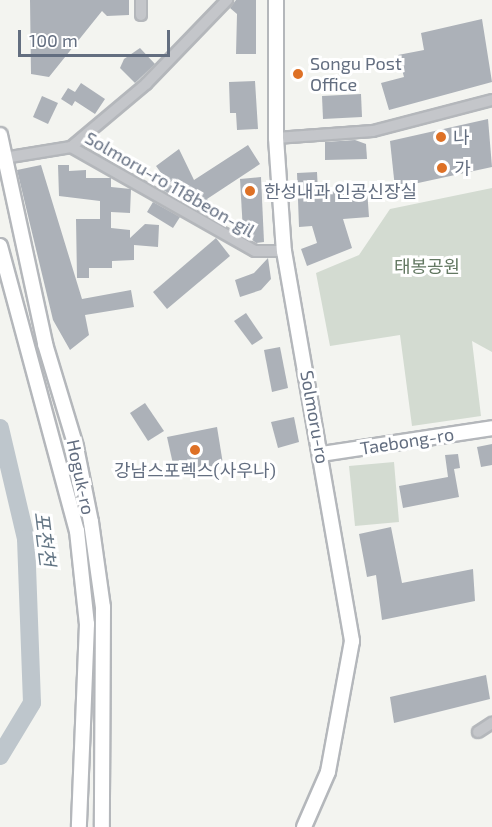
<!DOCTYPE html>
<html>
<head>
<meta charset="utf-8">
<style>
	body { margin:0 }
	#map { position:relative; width:492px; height:827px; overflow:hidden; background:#f3f4f0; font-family:"Exo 2","Noto Sans KR",sans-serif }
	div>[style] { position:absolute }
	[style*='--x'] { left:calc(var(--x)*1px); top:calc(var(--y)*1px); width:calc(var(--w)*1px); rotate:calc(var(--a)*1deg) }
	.green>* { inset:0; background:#d3dbd1 }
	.river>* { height:18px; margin:-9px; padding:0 9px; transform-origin:9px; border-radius:9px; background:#bec6cc }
	.building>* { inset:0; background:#acb1b8 }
	.roads { filter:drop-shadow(2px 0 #b4b7bb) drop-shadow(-2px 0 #b4b7bb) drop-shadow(0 2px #b4b7bb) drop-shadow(0 -2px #b4b7bb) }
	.minor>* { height:10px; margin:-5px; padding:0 5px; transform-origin:5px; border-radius:5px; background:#c4c6ca }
	.major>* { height:14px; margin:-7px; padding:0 7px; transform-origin:7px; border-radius:7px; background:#fff }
	.dots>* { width:16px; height:16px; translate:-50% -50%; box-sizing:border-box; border:3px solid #fff; border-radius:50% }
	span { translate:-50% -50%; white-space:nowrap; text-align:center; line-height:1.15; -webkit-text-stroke:6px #fff; paint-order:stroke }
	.poi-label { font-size:18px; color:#636e80 }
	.left { translate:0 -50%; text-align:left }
	.street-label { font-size:18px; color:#636e80 }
	.park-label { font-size:18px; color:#637862 }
	.water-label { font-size:20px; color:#647685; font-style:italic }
	.scale { position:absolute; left:18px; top:30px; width:152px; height:27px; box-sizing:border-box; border:3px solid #636e80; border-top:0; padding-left:8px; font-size:18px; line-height:21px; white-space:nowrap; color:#636e80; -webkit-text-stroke:4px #fff; paint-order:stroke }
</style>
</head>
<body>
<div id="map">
	<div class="green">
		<div style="clip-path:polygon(492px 188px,492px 352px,472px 341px,481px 416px,412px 426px,400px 335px,330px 346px,316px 273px,359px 255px,390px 209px)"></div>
		<div style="clip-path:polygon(394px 462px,399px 522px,355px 526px,349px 466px)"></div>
	</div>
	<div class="river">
		<div style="--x:0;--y:428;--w:114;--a:76.8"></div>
		<div style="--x:26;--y:539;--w:164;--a:87.9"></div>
		<div style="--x:32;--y:703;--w:62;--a:121.1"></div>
	</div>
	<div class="building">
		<div style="clip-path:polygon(30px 0,129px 0,129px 15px,107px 16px,102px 11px,49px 77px,31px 74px)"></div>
		<div style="clip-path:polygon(236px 0,256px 0,256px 54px,236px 54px,237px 14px,230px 8px)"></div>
		<div style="clip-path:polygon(482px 19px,492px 82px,389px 110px,381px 83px,404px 77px,398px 55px,424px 50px,421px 33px)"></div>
		<div style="clip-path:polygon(140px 48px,155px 64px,135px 83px,120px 68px,124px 59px)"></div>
		<div style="clip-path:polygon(255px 81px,258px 129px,237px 130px,236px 113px,230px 113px,229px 82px)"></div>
		<div style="clip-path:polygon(81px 83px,105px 99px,95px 114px,75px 101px,72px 106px,61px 99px,68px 88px,75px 92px)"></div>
		<div style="clip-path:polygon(361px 94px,362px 117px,323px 119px,322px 96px)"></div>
		<div style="clip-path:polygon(42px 96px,58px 103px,48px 124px,33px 117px)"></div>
		<div style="clip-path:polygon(488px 119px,492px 167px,395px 188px,390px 141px)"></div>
		<div style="clip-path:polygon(355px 140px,366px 144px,367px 159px,325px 160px,325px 142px)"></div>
		<div style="clip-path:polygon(248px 145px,260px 164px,207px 199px,212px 205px,205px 214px,163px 190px,169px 184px,156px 166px,179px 149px,194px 180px)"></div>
		<div style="clip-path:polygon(41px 165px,82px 299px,131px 290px,134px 307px,85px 315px,89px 335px,70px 350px,53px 320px,17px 170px)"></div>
		<div style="clip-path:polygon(58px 165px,69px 165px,69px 171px,86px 170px,86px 178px,111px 178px,111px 187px,131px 189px,130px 213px,111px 212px,111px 228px,130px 230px,130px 238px,145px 224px,159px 225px,158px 247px,134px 245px,134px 260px,112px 261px,112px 268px,89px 268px,89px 278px,77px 278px,76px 219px,100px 219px,100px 201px,59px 196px)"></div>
		<div style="clip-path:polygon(317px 172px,318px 192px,367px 189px,369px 217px,343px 219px,352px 248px,307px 266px,301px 249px,317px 243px,312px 226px,299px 227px,297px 173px)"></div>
		<div style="clip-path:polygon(261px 177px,264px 242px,256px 243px,243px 232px,240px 179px)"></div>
		<div style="clip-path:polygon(153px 202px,180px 217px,173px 228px,147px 212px)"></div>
		<div style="clip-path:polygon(216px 238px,230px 256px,167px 309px,153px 292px)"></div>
		<div style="clip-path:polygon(268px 258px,271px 279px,261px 290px,240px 297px,235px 280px,254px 273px)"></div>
		<div style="clip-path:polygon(246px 313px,263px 338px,252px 345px,234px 321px)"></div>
		<div style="clip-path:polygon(280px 347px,288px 388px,272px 392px,264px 350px)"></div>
		<div style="clip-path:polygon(145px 403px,164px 431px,148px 441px,130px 413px)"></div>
		<div style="clip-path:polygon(294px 417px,299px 442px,278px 448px,271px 422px)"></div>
		<div style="clip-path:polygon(217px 427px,223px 464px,175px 473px,167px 437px)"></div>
		<div style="clip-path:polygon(492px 444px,492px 465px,481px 467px,477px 447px)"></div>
		<div style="clip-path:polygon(458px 454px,460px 468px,454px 469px,459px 497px,403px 508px,399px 486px,448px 477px,445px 455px)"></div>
		<div style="clip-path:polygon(391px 527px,402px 583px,473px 569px,475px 601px,382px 620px,376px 575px,367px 577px,359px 534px)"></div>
		<div style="clip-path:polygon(486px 675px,490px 699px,394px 723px,390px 697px)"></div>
	</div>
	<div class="roads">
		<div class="minor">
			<div style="--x:141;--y:0;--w:15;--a:90"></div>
			<div style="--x:276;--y:138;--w:97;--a:-4.1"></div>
			<div style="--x:373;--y:131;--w:123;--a:-14.6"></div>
			<div style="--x:71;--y:147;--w:98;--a:-40"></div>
			<div style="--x:146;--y:84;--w:117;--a:-46"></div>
			<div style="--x:4;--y:158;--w:68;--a:-9.3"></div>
			<div style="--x:71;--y:147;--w:211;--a:29.5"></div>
			<div style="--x:255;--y:251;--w:29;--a:0"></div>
			<div style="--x:478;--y:732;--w:17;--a:-33"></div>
		</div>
		<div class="major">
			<div style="--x:276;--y:0;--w:138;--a:90"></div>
			<div style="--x:276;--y:138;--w:113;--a:86"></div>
			<div style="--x:284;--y:251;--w:396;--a:80.1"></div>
			<div style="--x:352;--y:641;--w:133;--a:100.4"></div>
			<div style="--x:328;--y:772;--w:60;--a:113.6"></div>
			<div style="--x:0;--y:135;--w:214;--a:77.8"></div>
			<div style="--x:45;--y:344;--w:108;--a:73.2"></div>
			<div style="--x:76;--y:447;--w:76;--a:78.7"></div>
			<div style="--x:91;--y:522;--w:86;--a:82"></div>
			<div style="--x:103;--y:607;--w:220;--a:90.3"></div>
			<div style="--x:0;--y:246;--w:295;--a:74.9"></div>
			<div style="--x:77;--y:531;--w:94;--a:83.9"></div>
			<div style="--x:87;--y:624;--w:203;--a:92.3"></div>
			<div style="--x:321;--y:454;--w:173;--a:-8.6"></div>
		</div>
	</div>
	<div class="dots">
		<div style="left:298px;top:74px;background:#de7126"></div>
		<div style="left:441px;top:137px;background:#de7126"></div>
		<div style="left:442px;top:168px;background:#de7126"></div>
		<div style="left:250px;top:191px;background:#de7126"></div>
		<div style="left:195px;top:450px;background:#de7126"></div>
	</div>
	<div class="poi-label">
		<span class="left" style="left:310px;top:74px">Songu Post<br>Office</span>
		<span class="left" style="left:453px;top:137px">나</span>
		<span class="left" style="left:454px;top:168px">가</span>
		<span class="left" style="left:264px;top:191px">한성내과 인공신장실</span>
		<span style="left:195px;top:470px">강남스포렉스(사우나)</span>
	</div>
	<div class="street-label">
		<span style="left:170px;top:184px;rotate:30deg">Solmoru-ro 118beon-gil</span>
		<span style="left:315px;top:417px;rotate:80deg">Solmoru-ro</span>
		<span style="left:407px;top:441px;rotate:-9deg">Taebong-ro</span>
		<span style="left:81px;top:477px;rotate:78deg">Hoguk-ro</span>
	</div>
	<div class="park-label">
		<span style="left:427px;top:266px">태봉공원</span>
	</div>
	<div class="water-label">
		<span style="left:45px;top:539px;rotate:83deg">포천천</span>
	</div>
	<div class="scale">100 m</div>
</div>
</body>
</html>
